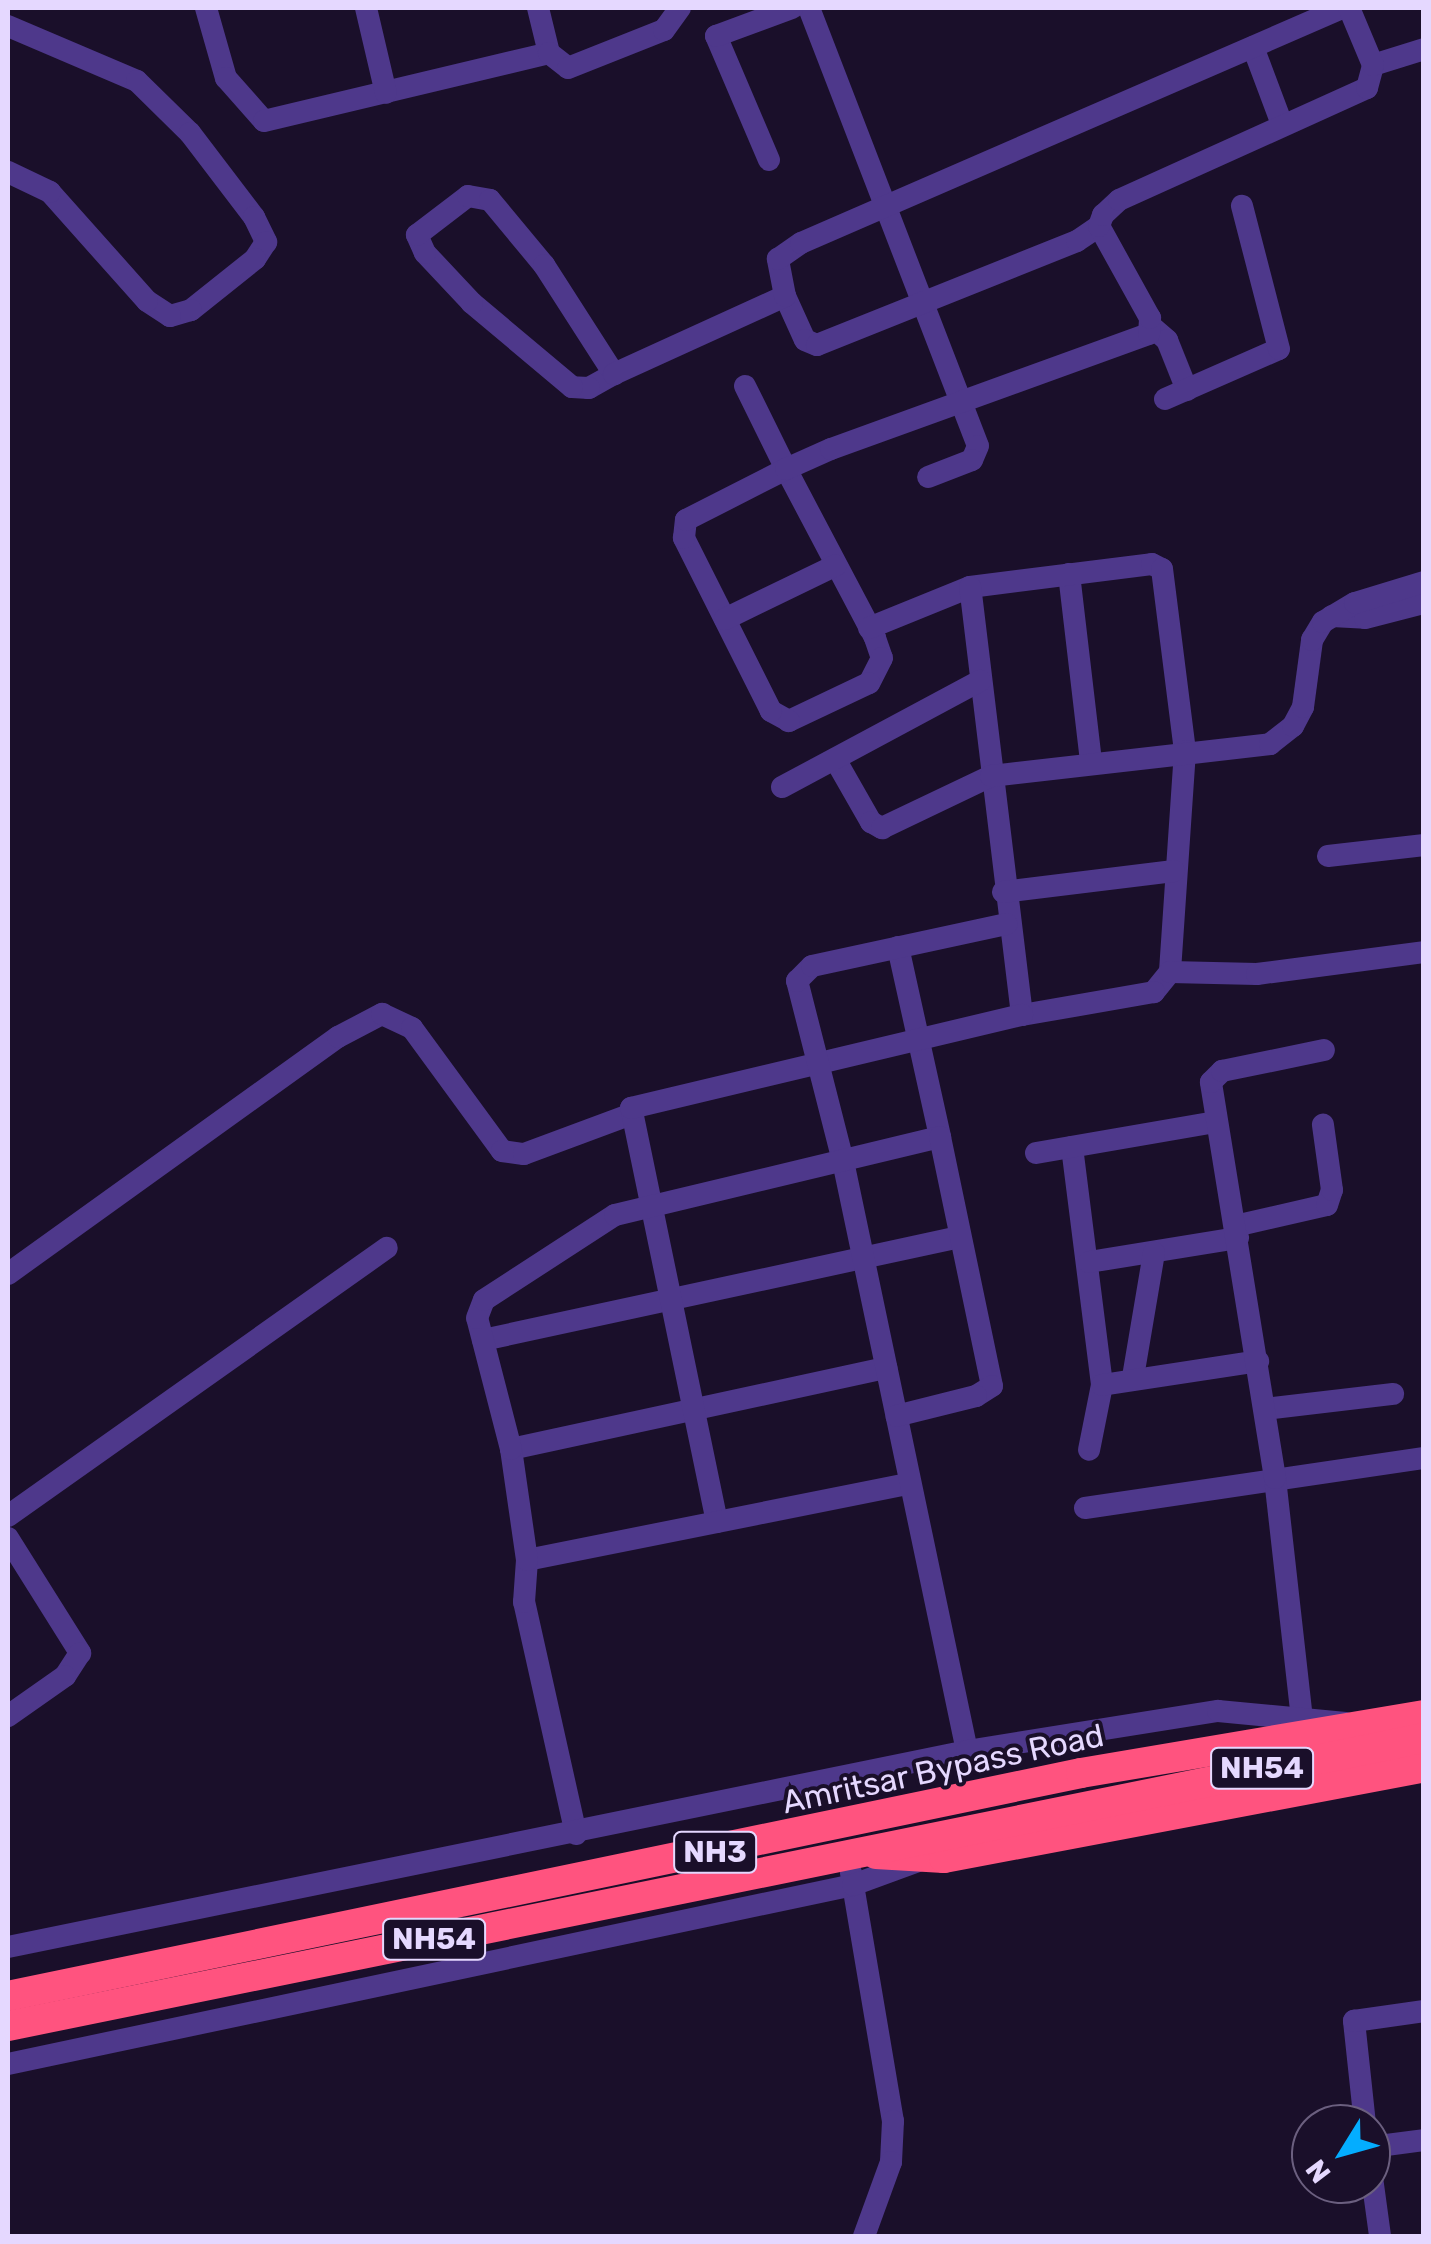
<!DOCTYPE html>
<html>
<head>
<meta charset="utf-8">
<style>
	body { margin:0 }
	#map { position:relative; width:1431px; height:2244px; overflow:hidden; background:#1a0f2a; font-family:Rubik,sans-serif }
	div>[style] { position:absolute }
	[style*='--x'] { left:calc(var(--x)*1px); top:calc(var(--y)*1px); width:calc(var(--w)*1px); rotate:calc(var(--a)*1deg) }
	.minor>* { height:22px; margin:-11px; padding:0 11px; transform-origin:11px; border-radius:11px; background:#4e388b }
	.highway>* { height:30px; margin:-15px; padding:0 15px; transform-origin:15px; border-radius:15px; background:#ff537f }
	span { translate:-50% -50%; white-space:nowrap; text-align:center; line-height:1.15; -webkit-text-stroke:8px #1a0f2a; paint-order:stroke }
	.shield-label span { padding:2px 8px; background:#1a0f2a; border:2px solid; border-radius:8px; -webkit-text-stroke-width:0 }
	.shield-label { font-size:30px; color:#e5d8ff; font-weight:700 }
	.street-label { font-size:32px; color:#e5d8ff }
	.frame { position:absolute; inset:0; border:10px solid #e5d8ff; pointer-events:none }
	.north { position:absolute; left:1291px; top:2104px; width:100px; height:100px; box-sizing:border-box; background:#1a0f2a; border:2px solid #6b5f7f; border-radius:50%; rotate:233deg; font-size:28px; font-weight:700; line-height:40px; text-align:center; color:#e5d8ff }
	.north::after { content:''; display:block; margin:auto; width:35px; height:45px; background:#04adff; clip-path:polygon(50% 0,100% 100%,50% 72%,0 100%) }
</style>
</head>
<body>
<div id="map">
	<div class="minor">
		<div style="--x:206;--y:8;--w:73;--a:74.1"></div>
		<div style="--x:226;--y:78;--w:57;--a:48.5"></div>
		<div style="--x:264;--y:121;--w:293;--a:-13.4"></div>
		<div style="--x:366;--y:8;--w:87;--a:76.8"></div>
		<div style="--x:538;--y:8;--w:46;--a:76.3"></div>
		<div style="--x:549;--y:53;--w:24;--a:38"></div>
		<div style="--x:568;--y:68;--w:103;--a:-21.6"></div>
		<div style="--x:664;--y:30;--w:27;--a:-54"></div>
		<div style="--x:809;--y:8;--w:469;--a:68.9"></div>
		<div style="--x:978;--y:446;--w:15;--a:113"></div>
		<div style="--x:972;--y:460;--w:47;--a:158.9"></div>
		<div style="--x:8;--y:26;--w:140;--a:23.1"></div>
		<div style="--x:137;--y:81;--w:74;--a:44.5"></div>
		<div style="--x:190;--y:133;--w:106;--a:52.7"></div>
		<div style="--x:254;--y:217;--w:28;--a:64"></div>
		<div style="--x:266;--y:242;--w:20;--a:123"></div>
		<div style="--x:255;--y:259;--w:82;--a:141.4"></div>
		<div style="--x:191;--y:310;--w:22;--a:164"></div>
		<div style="--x:170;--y:316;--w:27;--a:-147"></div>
		<div style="--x:147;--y:301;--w:146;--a:-131.7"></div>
		<div style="--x:50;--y:192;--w:47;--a:-154.5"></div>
		<div style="--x:1253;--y:47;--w:82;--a:69.4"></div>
		<div style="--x:1373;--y:65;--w:53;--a:-17.4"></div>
		<div style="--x:769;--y:160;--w:135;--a:-113.1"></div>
		<div style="--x:716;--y:36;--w:81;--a:-20.2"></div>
		<div style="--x:785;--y:296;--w:48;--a:65.6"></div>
		<div style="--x:805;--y:340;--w:13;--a:23"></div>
		<div style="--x:817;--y:345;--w:280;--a:-21.8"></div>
		<div style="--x:1077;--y:241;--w:27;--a:-34"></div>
		<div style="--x:1152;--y:327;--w:20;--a:41"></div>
		<div style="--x:1167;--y:340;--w:54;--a:68.2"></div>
		<div style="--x:614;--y:374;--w:29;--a:151"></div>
		<div style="--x:589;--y:388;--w:17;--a:-177"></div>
		<div style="--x:572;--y:387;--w:131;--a:-140"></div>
		<div style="--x:472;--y:303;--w:69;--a:-133.2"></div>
		<div style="--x:425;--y:253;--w:20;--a:-114"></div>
		<div style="--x:417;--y:235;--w:64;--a:-37.4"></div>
		<div style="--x:468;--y:196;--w:22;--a:10"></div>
		<div style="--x:490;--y:200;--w:85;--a:50.3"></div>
		<div style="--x:544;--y:265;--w:130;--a:57.3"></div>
		<div style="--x:614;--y:374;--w:188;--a:-24.5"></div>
		<div style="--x:785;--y:296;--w:38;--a:-101"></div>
		<div style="--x:778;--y:259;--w:28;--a:-35"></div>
		<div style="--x:801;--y:243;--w:590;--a:-23.48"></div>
		<div style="--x:745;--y:386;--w:93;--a:63.7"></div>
		<div style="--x:786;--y:469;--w:191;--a:62.2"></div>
		<div style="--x:875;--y:638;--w:21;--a:71"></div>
		<div style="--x:882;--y:658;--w:28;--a:117"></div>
		<div style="--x:869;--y:683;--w:89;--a:154.6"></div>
		<div style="--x:789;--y:721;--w:21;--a:-151"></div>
		<div style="--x:771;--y:711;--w:194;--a:-116.7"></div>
		<div style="--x:684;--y:538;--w:18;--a:-84"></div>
		<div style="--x:686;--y:520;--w:112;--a:-27"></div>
		<div style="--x:786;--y:469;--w:49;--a:-24"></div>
		<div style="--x:831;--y:449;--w:338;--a:-19.9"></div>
		<div style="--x:1149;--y:334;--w:16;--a:-86"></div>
		<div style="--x:1150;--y:318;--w:105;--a:-119"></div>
		<div style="--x:1099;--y:226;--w:12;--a:-70"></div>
		<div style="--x:1103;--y:215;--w:22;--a:-43"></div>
		<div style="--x:1119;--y:200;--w:272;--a:-24.3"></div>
		<div style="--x:1367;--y:88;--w:24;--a:-75"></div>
		<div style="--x:1373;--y:65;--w:62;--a:-112.8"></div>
		<div style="--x:1165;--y:399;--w:124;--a:-23.7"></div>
		<div style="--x:1279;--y:349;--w:148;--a:-104.5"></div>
		<div style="--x:1069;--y:574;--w:188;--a:83.3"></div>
		<div style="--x:1332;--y:616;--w:33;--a:3"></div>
		<div style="--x:1365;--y:618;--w:61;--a:-14.3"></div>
		<div style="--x:725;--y:619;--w:123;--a:-25.9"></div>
		<div style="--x:869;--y:628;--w:109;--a:-22.1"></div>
		<div style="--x:970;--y:587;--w:183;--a:-7.2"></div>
		<div style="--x:1152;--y:564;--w:11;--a:27"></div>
		<div style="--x:1162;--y:569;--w:183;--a:82.8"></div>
		<div style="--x:1185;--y:751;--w:222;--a:93.9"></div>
		<div style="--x:1170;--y:972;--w:26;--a:129"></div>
		<div style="--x:1154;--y:992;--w:134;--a:170.1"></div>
		<div style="--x:1022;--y:1015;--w:431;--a:-96.9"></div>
		<div style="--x:835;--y:759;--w:73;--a:60.3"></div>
		<div style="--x:871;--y:822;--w:13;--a:29"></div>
		<div style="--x:882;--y:828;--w:121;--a:-25.5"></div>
		<div style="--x:991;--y:776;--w:281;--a:-6.5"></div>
		<div style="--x:1270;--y:744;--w:29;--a:-38"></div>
		<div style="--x:1293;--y:726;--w:21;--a:-62"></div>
		<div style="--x:1303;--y:707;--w:68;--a:-82.3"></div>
		<div style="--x:1312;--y:640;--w:21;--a:-59"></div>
		<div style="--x:1323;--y:622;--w:37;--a:-31"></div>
		<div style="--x:1355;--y:603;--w:72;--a:-16.9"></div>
		<div style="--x:782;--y:787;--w:225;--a:-28.2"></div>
		<div style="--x:1328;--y:856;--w:97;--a:-6.5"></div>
		<div style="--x:1003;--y:892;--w:172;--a:-7"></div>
		<div style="--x:898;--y:947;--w:195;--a:77.5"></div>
		<div style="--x:1170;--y:972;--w:87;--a:1.3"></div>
		<div style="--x:1257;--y:974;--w:168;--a:-7.5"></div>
		<div style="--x:1072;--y:1147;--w:240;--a:82.8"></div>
		<div style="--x:1102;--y:1385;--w:66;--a:101.3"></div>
		<div style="--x:1036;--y:1153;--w:182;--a:-9.8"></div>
		<div style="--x:1235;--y:1226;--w:94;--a:-12.9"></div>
		<div style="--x:1327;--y:1205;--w:16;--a:-72"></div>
		<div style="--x:1332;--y:1190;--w:66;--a:-97.9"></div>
		<div style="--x:1089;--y:1262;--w:151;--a:-9.2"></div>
		<div style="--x:8;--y:1274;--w:406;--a:-35.7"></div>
		<div style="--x:338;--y:1037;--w:50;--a:-27.6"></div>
		<div style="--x:382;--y:1014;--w:33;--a:25"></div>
		<div style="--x:412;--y:1028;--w:152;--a:53.8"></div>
		<div style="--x:502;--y:1151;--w:22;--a:8"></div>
		<div style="--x:524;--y:1154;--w:112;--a:-20.4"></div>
		<div style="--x:483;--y:1340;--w:488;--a:-12.2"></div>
		<div style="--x:1133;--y:1377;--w:126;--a:-80.4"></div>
		<div style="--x:1102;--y:1385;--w:158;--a:-8.7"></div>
		<div style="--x:1265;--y:1409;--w:129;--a:-6.7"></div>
		<div style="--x:511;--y:1449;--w:384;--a:-12.2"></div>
		<div style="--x:1085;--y:1508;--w:343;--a:-8.4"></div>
		<div style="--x:8;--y:1516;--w:464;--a:-35.3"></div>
		<div style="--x:717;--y:1522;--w:423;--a:-101.7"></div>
		<div style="--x:631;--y:1108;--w:402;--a:-13.4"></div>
		<div style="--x:8;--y:1538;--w:136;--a:57.9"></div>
		<div style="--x:80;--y:1653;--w:27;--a:123"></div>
		<div style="--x:65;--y:1676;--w:70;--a:144.9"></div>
		<div style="--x:527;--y:1560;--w:389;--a:-11.3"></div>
		<div style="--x:1303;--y:1728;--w:252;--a:-96.4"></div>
		<div style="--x:1275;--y:1478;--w:401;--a:-99.2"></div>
		<div style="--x:1211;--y:1082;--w:16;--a:-45"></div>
		<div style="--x:1222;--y:1071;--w:104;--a:-11.6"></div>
		<div style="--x:967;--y:1751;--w:603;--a:-101.87"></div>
		<div style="--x:843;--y:1161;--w:186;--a:-104.3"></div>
		<div style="--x:797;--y:981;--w:21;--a:-45"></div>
		<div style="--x:812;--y:966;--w:199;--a:-12.2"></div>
		<div style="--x:576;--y:1834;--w:238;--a:-102.6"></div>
		<div style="--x:524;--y:1602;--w:42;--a:-85.9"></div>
		<div style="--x:527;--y:1560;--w:112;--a:-98.2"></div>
		<div style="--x:511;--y:1449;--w:135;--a:-104.5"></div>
		<div style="--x:477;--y:1318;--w:19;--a:-69"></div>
		<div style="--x:484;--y:1300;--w:156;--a:-33"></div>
		<div style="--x:615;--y:1215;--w:334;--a:-13.5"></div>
		<div style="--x:940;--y:1137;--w:254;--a:78.2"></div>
		<div style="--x:992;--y:1386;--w:19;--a:148"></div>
		<div style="--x:976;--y:1396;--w:82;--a:166"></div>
		<div style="--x:851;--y:1873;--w:252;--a:80.4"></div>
		<div style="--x:893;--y:2121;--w:41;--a:92.8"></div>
		<div style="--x:891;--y:2162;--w:79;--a:110"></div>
		<div style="--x:8;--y:1947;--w:979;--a:-11.55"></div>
		<div style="--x:967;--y:1751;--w:254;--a:-9.1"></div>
		<div style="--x:1218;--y:1711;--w:128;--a:5.4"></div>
		<div style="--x:8;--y:2064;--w:864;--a:-11.96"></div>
		<div style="--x:853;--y:1885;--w:72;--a:-20.2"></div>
		<div style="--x:1365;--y:2124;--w:104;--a:-96.1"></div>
		<div style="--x:1354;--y:2021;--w:71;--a:-8.1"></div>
		<div style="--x:1371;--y:2147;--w:53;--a:-7.5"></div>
		<div style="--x:1371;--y:2170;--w:67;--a:82.2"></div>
	</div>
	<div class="highway">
		<div style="--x:876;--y:1854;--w:68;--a:3.4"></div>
		<div style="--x:944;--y:1858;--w:489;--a:-10.7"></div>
		<div style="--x:8;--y:1996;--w:1096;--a:-11.74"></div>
		<div style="--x:1081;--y:1773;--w:348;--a:-9.6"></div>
		<div style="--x:8;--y:2026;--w:1445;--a:-11.5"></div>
	</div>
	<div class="shield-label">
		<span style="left:1262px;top:1768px">NH54</span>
		<span style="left:715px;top:1852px">NH3</span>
		<span style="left:434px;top:1939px">NH54</span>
	</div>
	<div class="street-label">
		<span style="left:943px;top:1769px;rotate:-12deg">Amritsar Bypass Road</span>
	</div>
	<div class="frame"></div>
	<div class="north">N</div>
</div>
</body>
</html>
